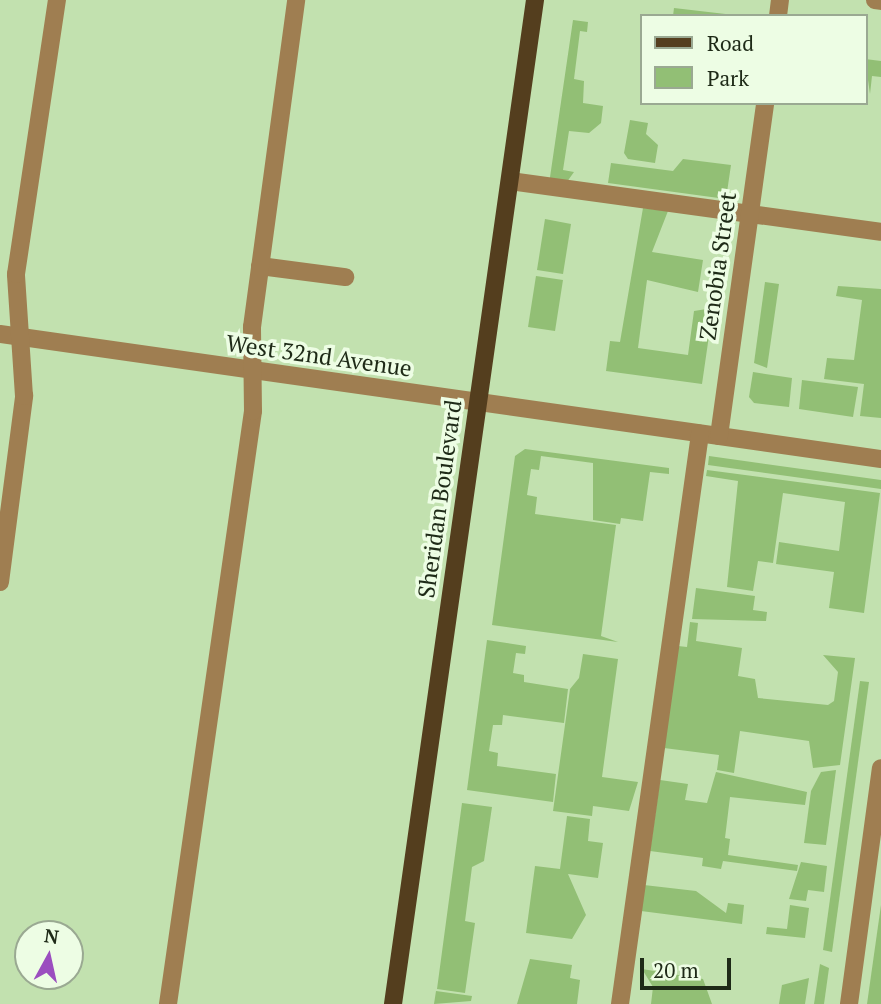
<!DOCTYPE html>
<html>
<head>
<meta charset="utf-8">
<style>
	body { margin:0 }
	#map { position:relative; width:881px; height:1004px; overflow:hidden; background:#c2e1af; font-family:"PT Serif",serif }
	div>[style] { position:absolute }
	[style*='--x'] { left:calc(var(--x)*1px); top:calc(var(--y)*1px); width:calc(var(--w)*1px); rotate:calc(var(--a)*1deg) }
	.green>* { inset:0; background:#92bf75 }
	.minor>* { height:18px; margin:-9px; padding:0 9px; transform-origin:9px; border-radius:9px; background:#9f7e51 }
	.major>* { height:18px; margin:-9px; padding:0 9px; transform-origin:9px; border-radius:9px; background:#543e1e }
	span { translate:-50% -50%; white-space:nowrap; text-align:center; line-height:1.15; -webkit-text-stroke:7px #edfde4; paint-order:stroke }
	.street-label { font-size:23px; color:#1e2a17 }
	.legend { position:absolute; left:640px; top:14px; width:228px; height:91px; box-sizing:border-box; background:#edfde4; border:2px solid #9aa992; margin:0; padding:9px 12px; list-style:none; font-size:21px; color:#1e2a17 }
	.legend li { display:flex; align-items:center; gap:14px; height:35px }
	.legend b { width:35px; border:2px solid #9aa992 }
	.north { position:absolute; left:14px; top:920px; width:70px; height:70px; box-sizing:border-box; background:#edfde4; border:2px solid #9aa992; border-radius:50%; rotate:8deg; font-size:19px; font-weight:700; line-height:28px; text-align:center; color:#1e2a17 }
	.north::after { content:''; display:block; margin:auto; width:24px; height:32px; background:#9b4ebf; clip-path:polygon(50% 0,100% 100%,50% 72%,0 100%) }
	.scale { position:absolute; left:640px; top:958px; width:91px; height:32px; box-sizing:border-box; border:4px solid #1e2a17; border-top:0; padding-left:9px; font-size:21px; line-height:24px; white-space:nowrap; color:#1e2a17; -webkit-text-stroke:5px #edfde4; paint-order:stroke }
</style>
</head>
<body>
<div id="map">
	<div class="green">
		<div style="clip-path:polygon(674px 8px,734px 15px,735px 16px,673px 16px)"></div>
		<div style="clip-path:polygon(573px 20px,588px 22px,587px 32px,580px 31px,574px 79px,584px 81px,583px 103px,603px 106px,601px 123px,589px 133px,569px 131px,563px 170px,574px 172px,564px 186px,549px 184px)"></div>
		<div style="clip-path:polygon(865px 59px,881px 61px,881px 77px,872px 76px,870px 94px)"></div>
		<div style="clip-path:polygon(630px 120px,648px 123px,646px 134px,658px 145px,655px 163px,628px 159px,624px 153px)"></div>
		<div style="clip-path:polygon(683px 159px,731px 165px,726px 199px,608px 183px,611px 163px,673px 171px)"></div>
		<div style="clip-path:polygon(643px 208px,668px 211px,652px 252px,703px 260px,698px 292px,647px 280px,638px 348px,688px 355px,694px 311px,713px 308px,702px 384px,606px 371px,610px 341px,620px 342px)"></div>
		<div style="clip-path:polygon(545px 219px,571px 224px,563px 274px,537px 270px)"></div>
		<div style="clip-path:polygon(536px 276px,563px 280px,555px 331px,528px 327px)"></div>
		<div style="clip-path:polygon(765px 282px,779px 284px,767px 368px,754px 363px)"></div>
		<div style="clip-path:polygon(838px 286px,881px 289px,881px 418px,860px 416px,864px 384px,824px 379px,827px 358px,854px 360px,862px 300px,836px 296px)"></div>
		<div style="clip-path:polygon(753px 372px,792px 378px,789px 407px,754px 403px,749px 397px)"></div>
		<div style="clip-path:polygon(802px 380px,858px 387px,853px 417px,799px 409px)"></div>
		<div style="clip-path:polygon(525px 449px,669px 468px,669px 474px,650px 472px,643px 521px,621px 518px,620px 524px,593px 520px,593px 463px,541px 456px,539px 470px,531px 469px,527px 495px,537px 497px,535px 514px,616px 525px,601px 636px,618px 642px,492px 625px,515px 456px)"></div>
		<div style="clip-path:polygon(709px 456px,881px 480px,881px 489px,708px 465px)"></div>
		<div style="clip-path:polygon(707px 470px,880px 493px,864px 613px,829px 608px,834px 572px,776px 564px,779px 542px,839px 551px,845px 502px,783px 493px,773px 563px,758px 561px,753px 591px,727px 587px,738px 481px,706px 476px)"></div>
		<div style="clip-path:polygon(696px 588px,755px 596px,753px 610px,767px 612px,766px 621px,692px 619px)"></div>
		<div style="clip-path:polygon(690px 622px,698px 623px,696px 641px,742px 648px,738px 676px,755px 679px,758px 698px,828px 705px,834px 701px,838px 672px,823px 655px,855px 658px,840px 765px,813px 768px,809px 741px,740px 731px,734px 773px,717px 770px,719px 755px,664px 748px,678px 646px,687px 647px)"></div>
		<div style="clip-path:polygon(487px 640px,526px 646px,525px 654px,516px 653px,513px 673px,524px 675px,524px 682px,568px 689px,564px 723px,503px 715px,502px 725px,493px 725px,489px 751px,498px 753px,497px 766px,556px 774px,553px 802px,467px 790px)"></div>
		<div style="clip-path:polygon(583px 654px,618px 659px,602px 777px,638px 782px,629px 811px,593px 806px,592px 816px,553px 811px,570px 689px,579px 678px)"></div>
		<div style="clip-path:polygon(860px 681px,869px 682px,832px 952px,823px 950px)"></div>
		<div style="clip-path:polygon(836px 770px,826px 845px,804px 843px,811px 791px,821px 772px)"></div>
		<div style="clip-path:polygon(716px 772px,807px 792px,805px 805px,730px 797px,725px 838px,730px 839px,728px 855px,798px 865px,797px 871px,723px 861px,721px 869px,702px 866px,703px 858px,650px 851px,660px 780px,688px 784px,685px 800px,707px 803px)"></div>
		<div style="clip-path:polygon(462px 803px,492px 807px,484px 861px,472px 867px,465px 921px,475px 923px,465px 993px,437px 989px)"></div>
		<div style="clip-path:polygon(567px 816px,590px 819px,588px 841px,603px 843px,598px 878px,568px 874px,586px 915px,572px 939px,526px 933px,535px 866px,560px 869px)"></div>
		<div style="clip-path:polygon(801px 862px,827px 866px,824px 892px,808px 890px,806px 901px,789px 899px)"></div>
		<div style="clip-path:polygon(644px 885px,696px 891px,726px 913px,728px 903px,744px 905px,742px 924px,641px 911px)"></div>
		<div style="clip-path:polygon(790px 905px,809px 908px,805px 938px,766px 934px,767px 927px,787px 929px)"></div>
		<div style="clip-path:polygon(881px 905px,881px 1004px,867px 1004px)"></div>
		<div style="clip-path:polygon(530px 959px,572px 965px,570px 978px,580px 980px,577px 1004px,517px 1004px)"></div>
		<div style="clip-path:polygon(820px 964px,829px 968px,824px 1004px,814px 1004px)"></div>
		<div style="clip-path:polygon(642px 969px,703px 979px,712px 1004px,651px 1004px,653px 987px)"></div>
		<div style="clip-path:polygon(809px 978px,805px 1004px,779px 1004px,782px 985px)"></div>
		<div style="clip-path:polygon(436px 991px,472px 996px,471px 1001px,434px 1004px)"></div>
	</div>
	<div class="minor">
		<div style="--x:875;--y:0;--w:6;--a:9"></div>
		<div style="--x:778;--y:16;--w:16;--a:-83"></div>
		<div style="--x:510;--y:181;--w:374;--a:7.8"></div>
		<div style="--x:260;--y:266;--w:86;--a:7.4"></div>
		<div style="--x:0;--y:334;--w:890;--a:8.08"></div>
		<div style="--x:719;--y:436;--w:336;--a:-82.1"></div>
		<div style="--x:0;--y:582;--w:188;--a:-82.6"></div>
		<div style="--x:24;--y:396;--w:122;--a:-93.8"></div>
		<div style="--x:16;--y:274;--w:277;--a:-81.5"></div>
		<div style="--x:168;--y:1004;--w:599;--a:-81.84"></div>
		<div style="--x:253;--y:411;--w:84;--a:-90.7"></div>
		<div style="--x:252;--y:327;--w:330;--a:-82.3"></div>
		<div style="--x:620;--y:1004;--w:576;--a:-82.01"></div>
		<div style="--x:849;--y:1004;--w:238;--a:-82.3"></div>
	</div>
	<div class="major">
		<div style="--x:393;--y:1004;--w:1014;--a:-81.95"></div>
	</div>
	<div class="street-label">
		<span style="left:718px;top:266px;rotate:-82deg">Zenobia Street</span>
		<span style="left:319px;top:356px;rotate:8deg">West 32nd Avenue</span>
		<span style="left:440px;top:499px;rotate:-82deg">Sheridan Boulevard</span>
	</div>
	<ul class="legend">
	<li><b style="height:9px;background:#543e1e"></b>Road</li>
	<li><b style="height:19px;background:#92bf75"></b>Park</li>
	</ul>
	<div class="north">N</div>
	<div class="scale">20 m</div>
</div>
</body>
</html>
